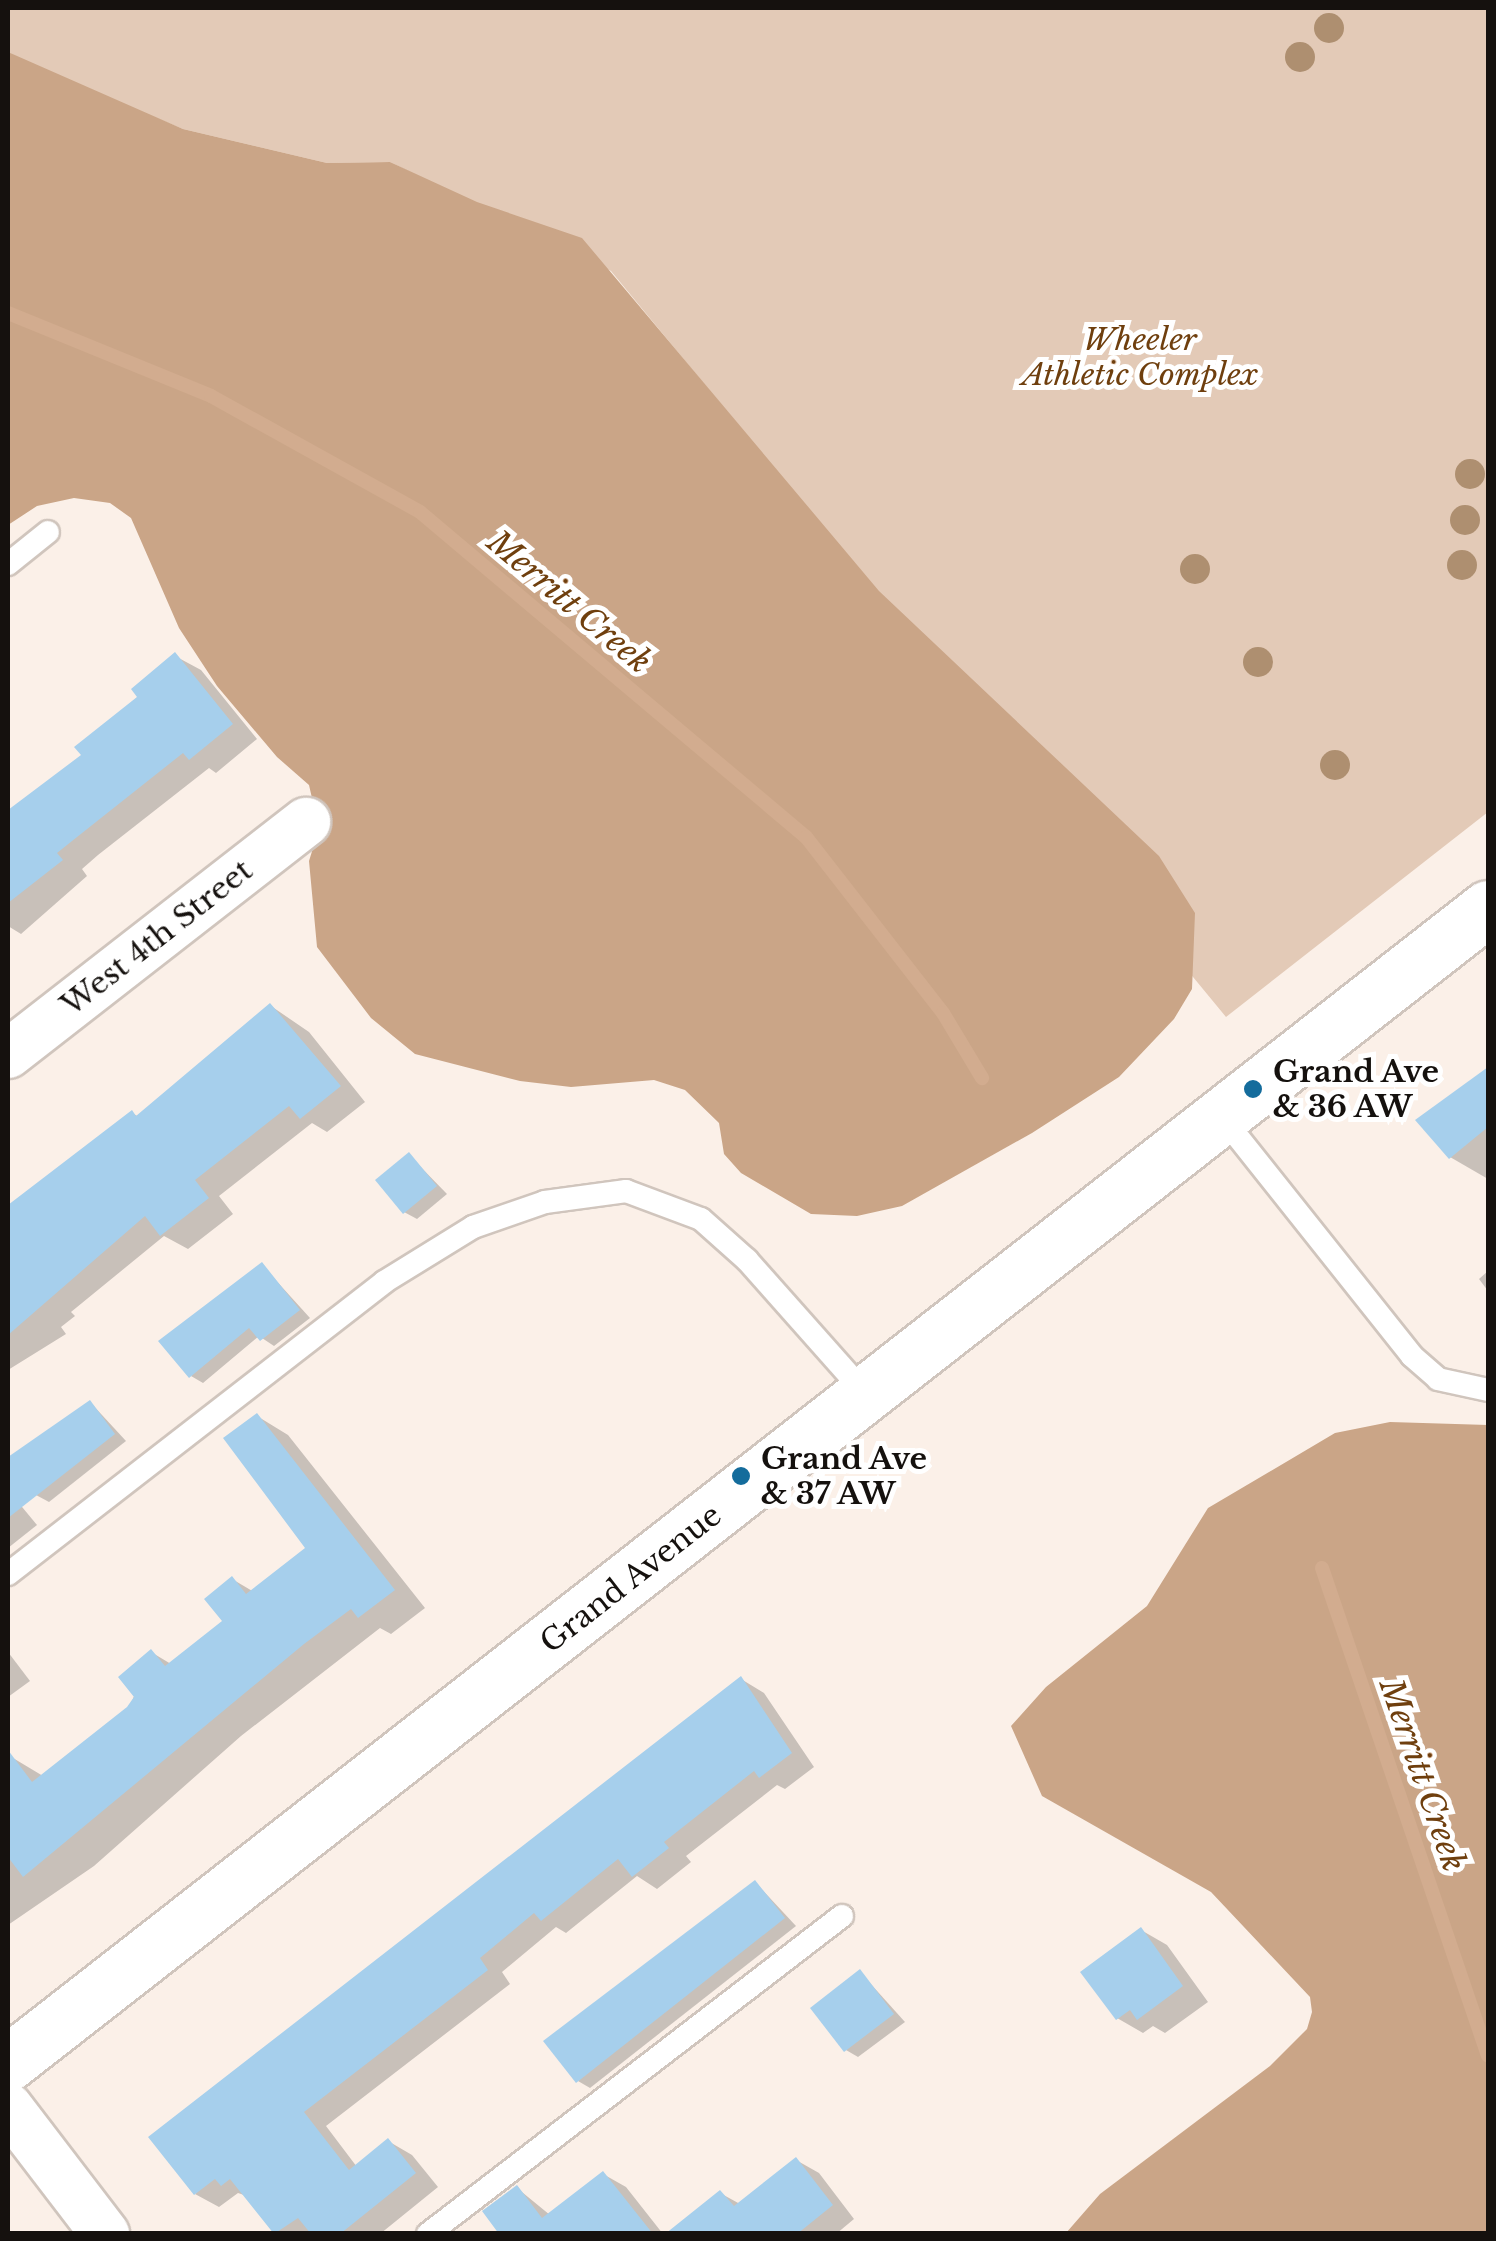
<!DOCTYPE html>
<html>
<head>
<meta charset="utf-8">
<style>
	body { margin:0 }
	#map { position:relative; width:1496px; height:2241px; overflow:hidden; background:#fbf0e8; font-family:"Libre Baskerville",serif }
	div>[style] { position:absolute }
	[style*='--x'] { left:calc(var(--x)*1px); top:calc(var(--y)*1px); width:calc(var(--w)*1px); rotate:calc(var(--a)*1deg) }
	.green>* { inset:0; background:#e3cab7 }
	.forest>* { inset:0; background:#caa587 }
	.shadow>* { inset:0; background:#0003 }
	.stream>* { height:14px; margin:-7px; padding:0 7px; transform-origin:7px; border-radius:7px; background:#d2ac8f }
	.building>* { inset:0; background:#a6cfec }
	.roads { filter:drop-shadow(2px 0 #d0c5bd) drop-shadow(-2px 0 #d0c5bd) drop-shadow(0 2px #d0c5bd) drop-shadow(0 -2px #d0c5bd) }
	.service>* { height:22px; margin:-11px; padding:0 11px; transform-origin:11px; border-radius:11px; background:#fff }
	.minor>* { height:48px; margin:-24px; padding:0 24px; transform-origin:24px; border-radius:24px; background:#fff }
	.secondary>* { height:55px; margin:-27.5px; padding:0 27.5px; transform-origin:27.5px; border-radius:27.5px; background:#fff }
	.trees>* { width:30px; height:30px; margin:-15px; border-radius:50%; background:#ae8f70 }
	.dots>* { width:28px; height:28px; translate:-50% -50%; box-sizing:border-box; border:5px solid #fff; border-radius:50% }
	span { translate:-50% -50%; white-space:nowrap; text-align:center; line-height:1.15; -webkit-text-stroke:10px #fff; paint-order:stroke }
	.park-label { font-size:30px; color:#6f3f0e; font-style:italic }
	.street-label { font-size:30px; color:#15110e }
	.poi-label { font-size:30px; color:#15110e; font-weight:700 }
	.left { translate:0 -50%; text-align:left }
	.water-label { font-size:32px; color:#6f3f0e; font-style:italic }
	.frame { position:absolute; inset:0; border:10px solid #15110e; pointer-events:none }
</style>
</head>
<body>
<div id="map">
	<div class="green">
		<div style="clip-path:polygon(8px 8px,1488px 8px,1488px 812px,1226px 1017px,611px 271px,390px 162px,327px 163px,183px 129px,38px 69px,8px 52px)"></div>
	</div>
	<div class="forest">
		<div style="clip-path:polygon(8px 52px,183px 129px,327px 163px,390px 162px,477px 202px,582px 238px,879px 591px,1159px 856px,1195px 913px,1192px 989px,1174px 1019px,1119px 1077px,1032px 1133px,902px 1206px,857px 1216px,811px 1214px,741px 1173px,724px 1154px,719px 1123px,685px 1090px,654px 1080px,571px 1087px,520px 1081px,415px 1054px,371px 1018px,317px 947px,309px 861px,319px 829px,309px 785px,277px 757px,217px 686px,179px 628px,131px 518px,110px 503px,74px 498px,37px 506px,8px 525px)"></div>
		<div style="clip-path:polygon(1390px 1422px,1488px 1425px,1488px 2233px,1066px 2233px,1100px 2194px,1270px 2066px,1307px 2029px,1312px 2012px,1310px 1997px,1211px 1892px,1042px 1796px,1011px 1726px,1046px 1687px,1147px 1606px,1208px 1508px,1335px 1433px)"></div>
	</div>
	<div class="shadow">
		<div style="clip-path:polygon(175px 656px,201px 670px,257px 739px,216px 773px,209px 768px,98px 855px,82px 869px,87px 876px,21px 934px,8px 926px,8px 813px,84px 755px)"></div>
		<div style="clip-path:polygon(271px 1006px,309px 1032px,365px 1102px,327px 1132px,312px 1123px,219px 1196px,233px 1214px,188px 1249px,164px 1236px,71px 1312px,75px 1316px,61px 1327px,66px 1334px,8px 1370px,8px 1208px,132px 1113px,139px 1117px)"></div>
		<div style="clip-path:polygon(1488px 1068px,1488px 1179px,1450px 1157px,1419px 1120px)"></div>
		<div style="clip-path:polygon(409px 1155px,447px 1194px,417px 1219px,404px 1212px)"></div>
		<div style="clip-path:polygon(262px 1265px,310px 1318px,274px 1346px,259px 1336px,203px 1383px,191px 1376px)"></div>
		<div style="clip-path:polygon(1488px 1271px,1488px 1291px,1479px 1279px)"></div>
		<div style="clip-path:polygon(90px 1402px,126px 1441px,49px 1502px,36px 1495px)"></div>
		<div style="clip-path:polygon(257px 1416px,288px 1435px,425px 1608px,391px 1634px,380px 1628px,241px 1736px,94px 1866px,8px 1925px,8px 1755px,43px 1776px,129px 1709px,151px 1652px,171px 1664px,225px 1621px,232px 1579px,254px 1592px,308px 1548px)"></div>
		<div style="clip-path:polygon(8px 1490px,37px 1525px,8px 1548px)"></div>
		<div style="clip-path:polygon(8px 1652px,30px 1681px,8px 1697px)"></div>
		<div style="clip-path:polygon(741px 1679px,764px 1693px,814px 1767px,785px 1789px,777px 1785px,686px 1856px,691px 1862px,657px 1889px,637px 1876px,566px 1933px,556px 1927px,502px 1972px,510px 1984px,326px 2126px,357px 2167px,388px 2141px,412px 2155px,438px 2187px,380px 2234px,277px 2234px,247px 2196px,238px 2193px,219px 2207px,195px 2194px)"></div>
		<div style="clip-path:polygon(756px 1883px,796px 1926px,590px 2088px,578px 2081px)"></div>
		<div style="clip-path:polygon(1141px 1930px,1167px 1945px,1208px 2002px,1165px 2033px,1153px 2026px,1143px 2033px,1117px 2018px)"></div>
		<div style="clip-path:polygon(860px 1972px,905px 2022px,858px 2057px,846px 2050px)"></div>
		<div style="clip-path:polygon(796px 2160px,819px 2173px,854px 2219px,836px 2234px,669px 2234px,720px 2193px,740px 2204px)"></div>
		<div style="clip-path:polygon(603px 2174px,626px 2187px,663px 2234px,502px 2234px,517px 2188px,550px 2215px)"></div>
	</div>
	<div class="stream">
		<div style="--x:8;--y:313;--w:219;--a:22.2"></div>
		<div style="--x:211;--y:396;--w:239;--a:29"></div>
		<div style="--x:420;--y:512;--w:505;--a:40.1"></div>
		<div style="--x:806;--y:837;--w:223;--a:52.1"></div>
		<div style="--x:943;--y:1013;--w:76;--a:59"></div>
		<div style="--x:1322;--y:1568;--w:515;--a:71.21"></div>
	</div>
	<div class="building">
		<div style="clip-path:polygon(175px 652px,233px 724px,189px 760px,183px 753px,72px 841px,57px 853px,63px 860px,8px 903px,8px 810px,81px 755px,74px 747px,137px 697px,131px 689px)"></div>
		<div style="clip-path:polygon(270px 1003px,341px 1086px,300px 1119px,289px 1106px,195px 1180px,209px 1198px,160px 1236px,145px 1216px,8px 1335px,8px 1205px,132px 1110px,136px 1116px)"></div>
		<div style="clip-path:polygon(1488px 1067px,1488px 1127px,1449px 1159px,1415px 1120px)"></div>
		<div style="clip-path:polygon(409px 1152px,437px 1186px,403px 1214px,375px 1180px)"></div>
		<div style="clip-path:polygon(262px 1262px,300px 1310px,260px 1341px,249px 1328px,189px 1378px,158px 1341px)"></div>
		<div style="clip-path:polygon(90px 1400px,115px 1434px,8px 1518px,8px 1457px)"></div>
		<div style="clip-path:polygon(257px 1413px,395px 1590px,358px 1618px,351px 1609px,304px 1644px,23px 1877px,8px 1857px,8px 1750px,32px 1782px,127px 1707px,134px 1697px,118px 1677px,151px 1649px,165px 1666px,222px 1621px,204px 1599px,232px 1576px,246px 1594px,305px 1548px,223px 1438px)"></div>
		<div style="clip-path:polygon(741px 1676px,792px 1753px,759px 1778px,754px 1771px,664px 1842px,669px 1848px,632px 1877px,618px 1859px,541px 1921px,534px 1913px,480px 1958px,488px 1970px,304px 2112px,349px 2170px,388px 2138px,416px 2173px,340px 2234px,311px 2234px,298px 2218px,274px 2234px,230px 2179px,221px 2186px,215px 2179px,194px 2195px,148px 2137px)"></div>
		<div style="clip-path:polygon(755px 1880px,785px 1918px,576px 2083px,543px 2041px)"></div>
		<div style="clip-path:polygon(1141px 1927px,1183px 1986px,1137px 2020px,1130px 2010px,1116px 2020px,1080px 1972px)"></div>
		<div style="clip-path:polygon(860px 1969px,894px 2014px,844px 2052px,810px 2008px)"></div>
		<div style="clip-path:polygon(796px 2157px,833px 2205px,797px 2234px,665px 2234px,720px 2190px,734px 2206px)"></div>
		<div style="clip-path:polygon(603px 2171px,653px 2234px,499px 2234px,482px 2211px,517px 2185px,542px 2218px)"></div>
	</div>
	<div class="roads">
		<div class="service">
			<div style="--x:8;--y:564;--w:51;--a:-38.7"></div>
			<div style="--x:1222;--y:1117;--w:305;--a:51.5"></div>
			<div style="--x:1412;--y:1356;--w:35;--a:41"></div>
			<div style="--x:1438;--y:1379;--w:51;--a:12.4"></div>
			<div style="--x:8;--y:1574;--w:476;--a:-37.8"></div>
			<div style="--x:384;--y:1282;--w:105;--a:-31.7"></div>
			<div style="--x:473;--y:1227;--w:76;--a:-19.1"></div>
			<div style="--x:545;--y:1202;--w:82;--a:-7.7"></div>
			<div style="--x:626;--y:1191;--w:80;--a:20.5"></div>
			<div style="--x:701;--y:1219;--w:62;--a:41.7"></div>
			<div style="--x:747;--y:1260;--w:179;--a:48.4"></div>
			<div style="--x:428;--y:2234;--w:522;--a:-37.53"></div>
		</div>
		<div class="minor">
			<div style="--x:8;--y:1054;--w:378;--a:-37.9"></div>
			<div style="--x:8;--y:2107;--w:160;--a:52.6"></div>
		</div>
		<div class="secondary">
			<div style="--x:8;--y:2063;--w:1877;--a:-37.97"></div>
		</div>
	</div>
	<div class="trees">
		<div style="left:1329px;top:28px"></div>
		<div style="left:1300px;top:57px"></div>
		<div style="left:1470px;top:474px"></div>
		<div style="left:1465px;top:520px"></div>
		<div style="left:1462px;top:565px"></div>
		<div style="left:1195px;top:569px"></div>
		<div style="left:1258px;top:662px"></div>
		<div style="left:1335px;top:765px"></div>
	</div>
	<div class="dots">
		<div style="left:1253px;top:1089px;background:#146c9c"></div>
		<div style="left:741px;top:1476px;background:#146c9c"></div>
	</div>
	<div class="park-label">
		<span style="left:1140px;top:357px">Wheeler<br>Athletic Complex</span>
	</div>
	<div class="street-label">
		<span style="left:157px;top:938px;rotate:-38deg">West 4th Street</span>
		<span style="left:631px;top:1579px;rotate:-38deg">Grand Avenue</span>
	</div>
	<div class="poi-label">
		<span class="left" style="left:1273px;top:1089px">Grand Ave<br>&amp; 36 AW</span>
		<span class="left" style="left:761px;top:1476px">Grand Ave<br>&amp; 37 AW</span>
	</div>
	<div class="water-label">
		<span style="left:569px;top:602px;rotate:40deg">Merritt Creek</span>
		<span style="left:1422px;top:1775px;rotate:71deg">Merritt Creek</span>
	</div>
	<div class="frame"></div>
</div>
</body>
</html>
